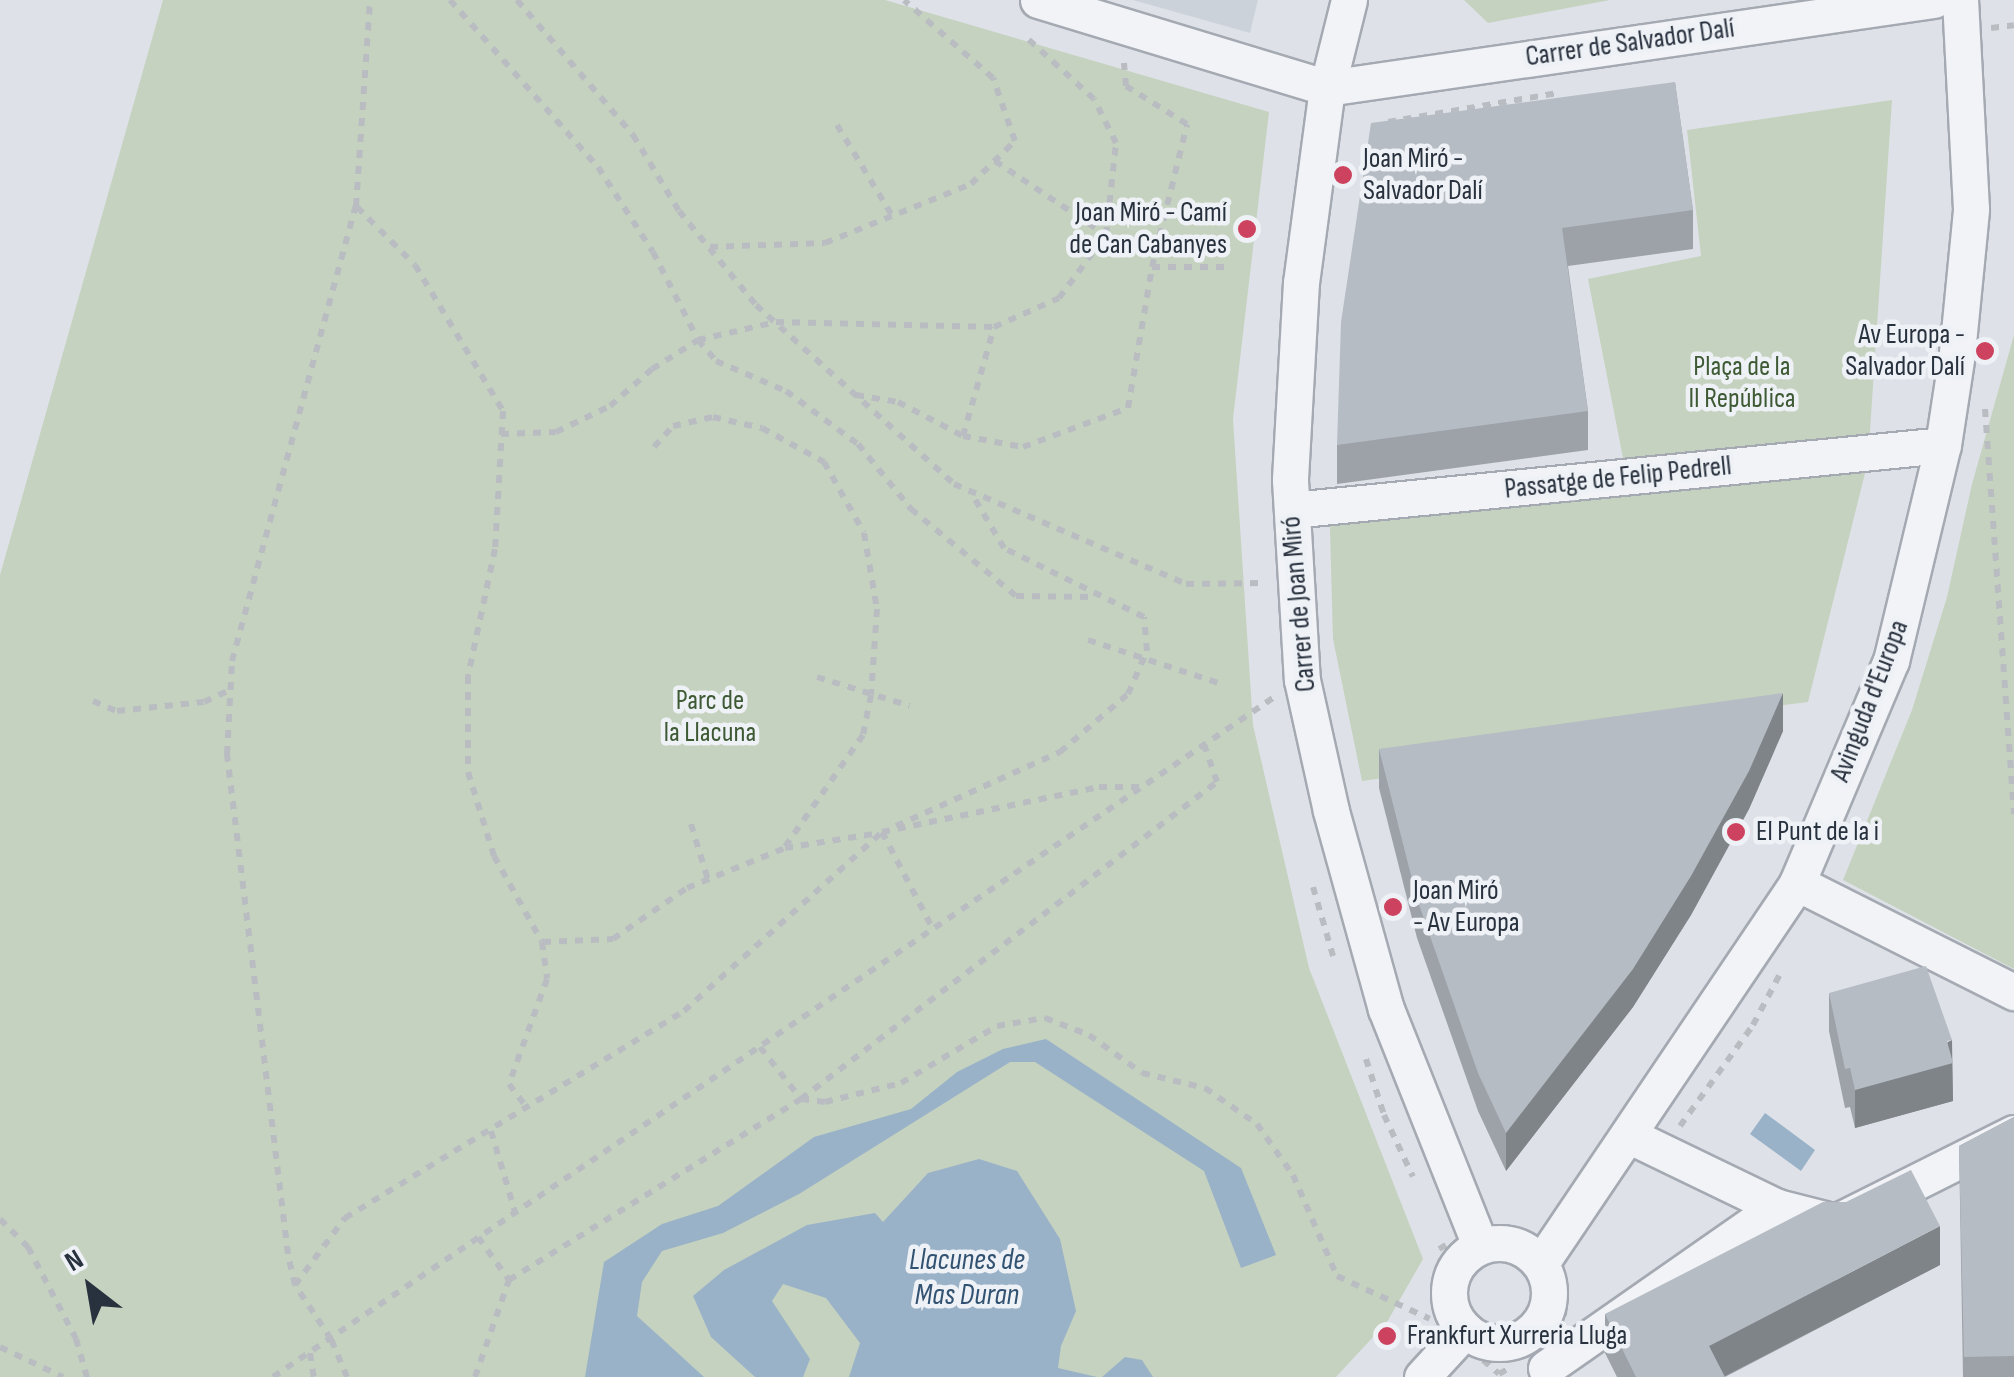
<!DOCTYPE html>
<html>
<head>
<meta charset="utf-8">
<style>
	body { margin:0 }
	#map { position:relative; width:2014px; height:1377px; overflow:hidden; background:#dee2e8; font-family:"Sofia Sans Condensed",sans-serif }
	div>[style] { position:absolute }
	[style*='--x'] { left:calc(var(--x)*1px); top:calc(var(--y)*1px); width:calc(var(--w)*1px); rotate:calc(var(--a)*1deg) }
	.built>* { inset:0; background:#ccd2da }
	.green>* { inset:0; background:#c5d2bf }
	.water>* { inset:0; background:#99b2c8 }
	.path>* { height:6px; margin-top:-3px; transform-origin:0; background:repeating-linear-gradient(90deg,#b9bdc2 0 8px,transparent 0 16px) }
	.roads { filter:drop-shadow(2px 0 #a4a9b2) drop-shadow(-2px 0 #a4a9b2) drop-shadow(0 2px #a4a9b2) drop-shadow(0 -2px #a4a9b2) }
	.minor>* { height:35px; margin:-17.5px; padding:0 17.5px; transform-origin:17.5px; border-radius:17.5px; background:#f1f3f6 }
	.minor>.ring { margin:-17.5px; padding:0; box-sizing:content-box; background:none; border:35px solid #f1f3f6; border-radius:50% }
	.wall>* { inset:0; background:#9da2a9 }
	.shaded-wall>* { inset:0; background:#7f8489 }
	.building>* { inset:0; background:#b6bcc4 }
	.dots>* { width:28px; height:28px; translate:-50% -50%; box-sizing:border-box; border:5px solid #eef1f5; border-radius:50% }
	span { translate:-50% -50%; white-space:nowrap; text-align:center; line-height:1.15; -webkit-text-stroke:9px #eef1f5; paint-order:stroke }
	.street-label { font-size:28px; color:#28313e }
	.poi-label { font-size:28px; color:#28313e }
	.left { translate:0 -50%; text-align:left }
	.right { translate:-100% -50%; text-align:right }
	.park-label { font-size:28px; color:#3e5a35 }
	.water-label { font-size:30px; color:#325272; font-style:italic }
	.north { position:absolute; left:40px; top:1237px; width:100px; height:100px; -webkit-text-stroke:8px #eef1f5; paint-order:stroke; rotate:329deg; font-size:28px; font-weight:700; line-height:40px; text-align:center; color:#28313e }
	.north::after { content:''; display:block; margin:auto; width:35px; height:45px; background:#28313e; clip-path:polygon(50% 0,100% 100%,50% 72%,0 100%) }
</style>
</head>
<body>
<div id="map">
	<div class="built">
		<div style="clip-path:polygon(1133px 0,1258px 0,1250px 33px)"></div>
	</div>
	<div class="green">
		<div style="clip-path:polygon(163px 0,885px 0,1269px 112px,1233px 419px,1253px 725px,1309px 968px,1423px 1259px,1387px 1322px,1336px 1377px,0 1377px,0 575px)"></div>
		<div style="clip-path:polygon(1464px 0,1610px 0,1488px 23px)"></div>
		<div style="clip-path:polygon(1892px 100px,1868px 461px,1808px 702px,1667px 720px,1669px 738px,1362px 781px,1333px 639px,1329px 493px,1623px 458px,1588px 279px,1701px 256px,1687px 130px)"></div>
		<div style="clip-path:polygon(2014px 335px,2014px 969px,1843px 880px,1912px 710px,1947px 597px,1972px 484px)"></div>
	</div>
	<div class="water">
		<div style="clip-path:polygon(1046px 1039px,1241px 1168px,1276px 1255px,1241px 1268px,1204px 1171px,1035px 1062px,1010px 1062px,799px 1194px,723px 1233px,662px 1251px,642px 1282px,637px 1316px,704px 1377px,585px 1377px,604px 1262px,662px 1224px,718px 1206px,814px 1137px,911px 1109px,957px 1072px,1003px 1049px)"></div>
		<div style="clip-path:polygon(1765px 1113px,1815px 1150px,1801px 1171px,1750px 1134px)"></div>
		<div style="clip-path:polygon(979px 1159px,1017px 1171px,1060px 1239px,1076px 1311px,1061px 1346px,1058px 1368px,1097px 1377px,849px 1377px,860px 1343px,826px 1298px,783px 1284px,772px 1301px,810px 1359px,803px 1377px,755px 1377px,711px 1337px,693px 1296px,724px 1270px,807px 1225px,875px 1213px,883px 1222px,928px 1173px)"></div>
		<div style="clip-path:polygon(1125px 1357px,1142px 1360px,1153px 1377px,1102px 1377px)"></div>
	</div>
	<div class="path">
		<div style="--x:450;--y:0;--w:223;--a:48.5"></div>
		<div style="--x:598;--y:167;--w:101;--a:57.1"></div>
		<div style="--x:653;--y:252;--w:99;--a:62.9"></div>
		<div style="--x:698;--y:340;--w:28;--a:49"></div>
		<div style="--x:716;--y:361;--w:76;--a:23.2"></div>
		<div style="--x:786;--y:391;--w:89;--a:36.4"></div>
		<div style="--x:858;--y:444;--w:84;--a:50.8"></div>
		<div style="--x:911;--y:509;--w:136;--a:39.6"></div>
		<div style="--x:1016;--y:596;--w:79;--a:0.7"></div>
		<div style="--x:517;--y:0;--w:178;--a:49.3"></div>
		<div style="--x:633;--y:135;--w:89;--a:58.8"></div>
		<div style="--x:679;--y:211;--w:122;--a:50.7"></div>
		<div style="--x:756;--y:305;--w:267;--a:42.1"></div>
		<div style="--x:954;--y:484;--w:253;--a:23.3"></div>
		<div style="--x:1186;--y:584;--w:80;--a:-0.7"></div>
		<div style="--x:1991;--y:28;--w:23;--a:-7"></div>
		<div style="--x:1388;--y:122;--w:172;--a:-9.7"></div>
		<div style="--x:837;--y:125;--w:108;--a:58.7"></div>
		<div style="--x:995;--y:161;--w:133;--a:33.7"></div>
		<div style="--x:357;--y:207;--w:82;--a:45"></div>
		<div style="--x:415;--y:265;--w:170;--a:58.9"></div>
		<div style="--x:503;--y:411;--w:138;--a:93.3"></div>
		<div style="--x:495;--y:549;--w:130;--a:102"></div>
		<div style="--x:468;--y:676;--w:96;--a:90"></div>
		<div style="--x:468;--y:772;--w:88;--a:72.8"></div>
		<div style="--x:494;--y:856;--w:98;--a:60.8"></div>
		<div style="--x:542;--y:942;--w:37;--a:82"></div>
		<div style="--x:547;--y:979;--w:112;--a:109.9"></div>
		<div style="--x:509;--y:1084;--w:30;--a:53"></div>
		<div style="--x:710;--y:247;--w:115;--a:-2"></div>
		<div style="--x:825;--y:243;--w:157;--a:-22"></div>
		<div style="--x:971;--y:184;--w:62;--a:-44.3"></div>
		<div style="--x:1015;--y:141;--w:67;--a:-109.2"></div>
		<div style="--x:993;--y:78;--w:118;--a:-138.8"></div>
		<div style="--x:1152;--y:267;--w:76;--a:0"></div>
		<div style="--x:856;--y:395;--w:43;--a:9.5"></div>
		<div style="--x:898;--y:402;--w:73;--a:27.6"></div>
		<div style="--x:963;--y:436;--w:61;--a:10.4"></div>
		<div style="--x:1023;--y:447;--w:112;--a:-20.4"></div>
		<div style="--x:1128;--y:408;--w:143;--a:-80.3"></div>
		<div style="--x:1152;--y:267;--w:147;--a:-76.2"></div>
		<div style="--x:1187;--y:124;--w:72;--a:-148.1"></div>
		<div style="--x:1126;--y:86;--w:23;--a:-95"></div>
		<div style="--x:1985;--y:409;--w:406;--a:85.9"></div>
		<div style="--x:501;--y:434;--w:55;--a:-2.1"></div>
		<div style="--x:556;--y:432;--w:60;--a:-25.7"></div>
		<div style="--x:610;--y:406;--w:56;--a:-41.4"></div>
		<div style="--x:652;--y:369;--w:54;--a:-32.2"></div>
		<div style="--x:698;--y:340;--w:80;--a:-13"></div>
		<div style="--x:776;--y:322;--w:218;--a:1.3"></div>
		<div style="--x:994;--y:327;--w:71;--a:-24"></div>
		<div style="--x:1059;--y:298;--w:79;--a:-53.3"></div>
		<div style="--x:1106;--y:235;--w:93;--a:-83.8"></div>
		<div style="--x:1116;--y:143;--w:49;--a:-116.6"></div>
		<div style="--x:1094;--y:99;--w:89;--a:-137.7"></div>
		<div style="--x:963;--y:436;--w:113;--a:-74.1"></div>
		<div style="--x:654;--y:447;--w:28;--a:-48"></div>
		<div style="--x:673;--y:426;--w:41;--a:-12.7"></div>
		<div style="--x:713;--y:417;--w:50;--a:12.7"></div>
		<div style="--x:762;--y:428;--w:71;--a:28.7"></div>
		<div style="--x:824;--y:462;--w:81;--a:60.6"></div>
		<div style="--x:864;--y:533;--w:77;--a:80.3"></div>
		<div style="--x:877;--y:609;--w:86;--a:94"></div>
		<div style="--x:871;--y:695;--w:41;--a:101.3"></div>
		<div style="--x:863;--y:735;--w:136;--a:124.9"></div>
		<div style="--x:1088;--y:640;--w:141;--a:18.2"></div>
		<div style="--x:817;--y:677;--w:97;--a:17.3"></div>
		<div style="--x:93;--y:701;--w:26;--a:23"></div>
		<div style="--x:117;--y:711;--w:87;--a:-5.9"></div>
		<div style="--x:204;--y:702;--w:29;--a:-25"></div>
		<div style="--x:691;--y:824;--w:59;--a:73.1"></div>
		<div style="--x:896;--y:826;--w:180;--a:-24.3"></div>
		<div style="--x:1060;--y:752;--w:89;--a:-40.5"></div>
		<div style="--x:1128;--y:694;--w:47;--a:-66.2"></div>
		<div style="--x:1147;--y:651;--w:34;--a:-95"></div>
		<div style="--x:1144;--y:617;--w:156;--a:-153.8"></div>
		<div style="--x:1004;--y:548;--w:66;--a:-120.8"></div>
		<div style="--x:882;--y:832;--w:110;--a:62.3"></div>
		<div style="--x:1313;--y:887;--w:72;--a:73.8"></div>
		<div style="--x:543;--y:942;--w:70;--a:-2.5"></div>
		<div style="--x:613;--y:939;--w:90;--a:-34.6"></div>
		<div style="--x:687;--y:888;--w:106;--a:-22.2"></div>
		<div style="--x:785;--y:848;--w:96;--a:-9"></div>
		<div style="--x:760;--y:1047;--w:66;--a:51.7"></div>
		<div style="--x:801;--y:1099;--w:523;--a:-37.31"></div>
		<div style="--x:1217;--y:782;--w:39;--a:-109"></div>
		<div style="--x:1366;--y:1059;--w:59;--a:72.2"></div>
		<div style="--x:1384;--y:1115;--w:68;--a:64.9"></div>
		<div style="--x:1680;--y:1126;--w:125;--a:-54.1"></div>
		<div style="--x:1753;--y:1025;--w:58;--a:-62.1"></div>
		<div style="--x:491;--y:1131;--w:84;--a:73.5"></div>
		<div style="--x:0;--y:1219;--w:40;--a:45"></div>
		<div style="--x:28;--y:1247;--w:104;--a:62.4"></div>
		<div style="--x:76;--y:1339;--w:40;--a:74"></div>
		<div style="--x:478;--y:1237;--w:53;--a:54.2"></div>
		<div style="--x:509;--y:1280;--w:344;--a:-31.8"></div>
		<div style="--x:801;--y:1099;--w:24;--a:7"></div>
		<div style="--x:825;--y:1102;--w:78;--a:-14"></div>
		<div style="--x:901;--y:1083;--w:112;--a:-30.7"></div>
		<div style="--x:997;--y:1026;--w:49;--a:-9.5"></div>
		<div style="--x:1045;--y:1018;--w:47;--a:21.1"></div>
		<div style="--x:1089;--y:1035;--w:65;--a:35.6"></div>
		<div style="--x:1142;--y:1073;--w:65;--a:13.4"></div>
		<div style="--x:1205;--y:1088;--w:63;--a:34.7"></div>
		<div style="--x:1257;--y:1124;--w:62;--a:54.8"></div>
		<div style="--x:1293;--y:1175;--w:110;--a:66.5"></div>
		<div style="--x:1337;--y:1276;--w:102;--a:24.8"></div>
		<div style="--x:295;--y:1285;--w:84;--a:-53.3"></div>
		<div style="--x:345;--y:1218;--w:397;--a:-31.4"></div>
		<div style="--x:684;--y:1011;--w:267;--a:-42.1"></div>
		<div style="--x:882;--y:832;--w:222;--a:-11.7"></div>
		<div style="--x:1099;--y:787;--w:42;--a:0"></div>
		<div style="--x:1438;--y:1307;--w:42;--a:-83.2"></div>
		<div style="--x:1443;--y:1265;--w:16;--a:-104"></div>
		<div style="--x:1439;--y:1249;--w:8;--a:-30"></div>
		<div style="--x:1564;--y:1316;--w:32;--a:-86"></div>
		<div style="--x:0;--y:1347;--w:70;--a:25.5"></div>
		<div style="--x:310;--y:1353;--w:24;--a:81"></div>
		<div style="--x:1483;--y:1360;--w:21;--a:41"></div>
		<div style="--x:1499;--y:1374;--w:16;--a:-30"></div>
		<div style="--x:273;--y:1377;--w:1209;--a:-34.18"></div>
		<div style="--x:347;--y:1377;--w:41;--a:-112.8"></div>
		<div style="--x:331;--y:1339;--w:65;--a:-123.7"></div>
		<div style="--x:295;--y:1285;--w:32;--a:-103"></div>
		<div style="--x:288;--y:1254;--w:504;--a:-96.96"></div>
		<div style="--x:227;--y:754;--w:93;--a:-86.9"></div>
		<div style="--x:232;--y:661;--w:472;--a:-74.8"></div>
		<div style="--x:356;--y:206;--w:206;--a:-86.1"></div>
		<div style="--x:475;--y:1377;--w:103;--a:-70.7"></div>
	</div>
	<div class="roads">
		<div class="minor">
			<div style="--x:1038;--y:0;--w:302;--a:16.9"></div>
			<div style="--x:1327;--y:88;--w:613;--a:-8.25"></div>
			<div style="--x:1349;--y:0;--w:91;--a:104"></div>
			<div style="--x:1327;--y:88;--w:196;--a:97.6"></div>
			<div style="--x:1301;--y:282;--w:198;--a:93.2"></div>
			<div style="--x:1290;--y:480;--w:200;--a:86.6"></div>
			<div style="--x:1302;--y:680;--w:134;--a:77.5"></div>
			<div style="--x:1331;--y:811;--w:205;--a:74.5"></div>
			<div style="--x:1386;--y:1009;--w:254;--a:68.3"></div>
			<div style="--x:1292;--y:510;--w:654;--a:-5.7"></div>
			<div style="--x:1797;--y:883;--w:243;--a:26.7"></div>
			<div style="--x:1628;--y:1135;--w:165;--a:25.8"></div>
			<div style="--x:1777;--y:1207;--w:61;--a:14.3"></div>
			<div style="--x:1836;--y:1222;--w:199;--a:-26.6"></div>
			<div class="ring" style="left:1449px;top:1243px;width:65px;height:65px"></div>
			<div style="--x:1541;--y:1263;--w:458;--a:-56"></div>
			<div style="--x:1797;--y:883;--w:241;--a:-67.1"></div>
			<div style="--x:1891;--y:661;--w:222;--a:-76.5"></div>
			<div style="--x:1943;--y:445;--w:93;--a:-81.3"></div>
			<div style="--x:1957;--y:353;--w:145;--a:-84.4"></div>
			<div style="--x:1971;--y:209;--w:209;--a:-93"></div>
			<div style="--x:1546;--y:1368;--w:282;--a:-34.9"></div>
			<div style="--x:1422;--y:1377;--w:64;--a:-47.5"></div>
		</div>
	</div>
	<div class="wall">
		<div style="clip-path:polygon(1675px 82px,1693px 210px,1693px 249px,1568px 266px,1588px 411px,1588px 450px,1337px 484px,1337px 445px)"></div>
		<div style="clip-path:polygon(1783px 731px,1749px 809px,1691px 915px,1633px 1007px,1506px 1171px,1478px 1111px,1417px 938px,1379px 788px,1379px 749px)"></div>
		<div style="clip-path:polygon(1829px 993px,1952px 1059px,1953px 1101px,1855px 1128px,1850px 1107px,1845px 1108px,1829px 1031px)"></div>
		<div style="clip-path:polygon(2014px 1117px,2014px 1377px,1963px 1377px,1959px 1146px)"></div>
		<div style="clip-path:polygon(1940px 1265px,1725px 1377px,1617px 1377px,1605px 1353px,1605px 1314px)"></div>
	</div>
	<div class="shaded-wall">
		<div style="clip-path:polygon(1783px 693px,1783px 731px,1749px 809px,1691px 915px,1633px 1007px,1506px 1171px,1506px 1133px)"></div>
		<div style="clip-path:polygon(1952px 1040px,1953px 1101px,1855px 1128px,1855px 1090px)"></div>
		<div style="clip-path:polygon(1940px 1226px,1940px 1265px,1723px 1377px,1709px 1346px)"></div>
	</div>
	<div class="building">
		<div style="clip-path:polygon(1675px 82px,1693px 210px,1562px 228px,1588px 411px,1337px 445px,1341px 322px,1371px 123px)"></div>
		<div style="clip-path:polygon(1783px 693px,1749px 771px,1691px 876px,1633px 969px,1506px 1133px,1478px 1073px,1417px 899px,1379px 749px)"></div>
		<div style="clip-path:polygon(1926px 966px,1952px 1040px,1947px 1041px,1953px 1063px,1855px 1090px,1850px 1068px,1845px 1069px,1829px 993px)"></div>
		<div style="clip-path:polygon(2014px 1117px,2014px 1356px,1964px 1357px,1959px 1146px)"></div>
		<div style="clip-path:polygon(1911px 1170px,1940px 1226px,1709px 1346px,1725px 1377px,1636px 1377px,1605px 1314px,1823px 1202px,1846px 1202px)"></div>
	</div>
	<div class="dots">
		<div style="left:1343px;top:175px;background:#cd435f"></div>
		<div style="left:1247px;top:229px;background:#cd435f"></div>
		<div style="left:1985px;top:351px;background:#cd435f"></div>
		<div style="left:1736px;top:832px;background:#cd435f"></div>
		<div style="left:1393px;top:907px;background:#cd435f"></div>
		<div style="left:1387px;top:1336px;background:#cd435f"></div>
	</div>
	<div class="street-label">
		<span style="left:1630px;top:43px;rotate:-8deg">Carrer de Salvador Dalí</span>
		<span style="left:1618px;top:478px;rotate:-6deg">Passatge de Felip Pedrell</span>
		<span style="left:1299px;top:604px;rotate:-95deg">Carrer de Joan Miró</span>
		<span style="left:1870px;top:701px;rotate:-69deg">Avinguda d'Europa</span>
	</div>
	<div class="poi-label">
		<span class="left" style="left:1363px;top:175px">Joan Miró -<br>Salvador Dalí</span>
		<span class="right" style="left:1227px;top:229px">Joan Miró - Camí<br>de Can Cabanyes</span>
		<span class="right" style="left:1965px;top:351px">Av Europa -<br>Salvador Dalí</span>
		<span class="left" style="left:1756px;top:832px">El Punt de la i</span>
		<span class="left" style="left:1413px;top:907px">Joan Miró<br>- Av Europa</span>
		<span class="left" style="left:1407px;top:1336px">Frankfurt Xurreria Lluga</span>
	</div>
	<div class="park-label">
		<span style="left:1742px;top:383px">Plaça de la<br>II República</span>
		<span style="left:710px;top:717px">Parc de<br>la Llacuna</span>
	</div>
	<div class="water-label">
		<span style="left:967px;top:1277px">Llacunes de<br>Mas Duran</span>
	</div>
	<div class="north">N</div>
</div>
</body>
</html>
